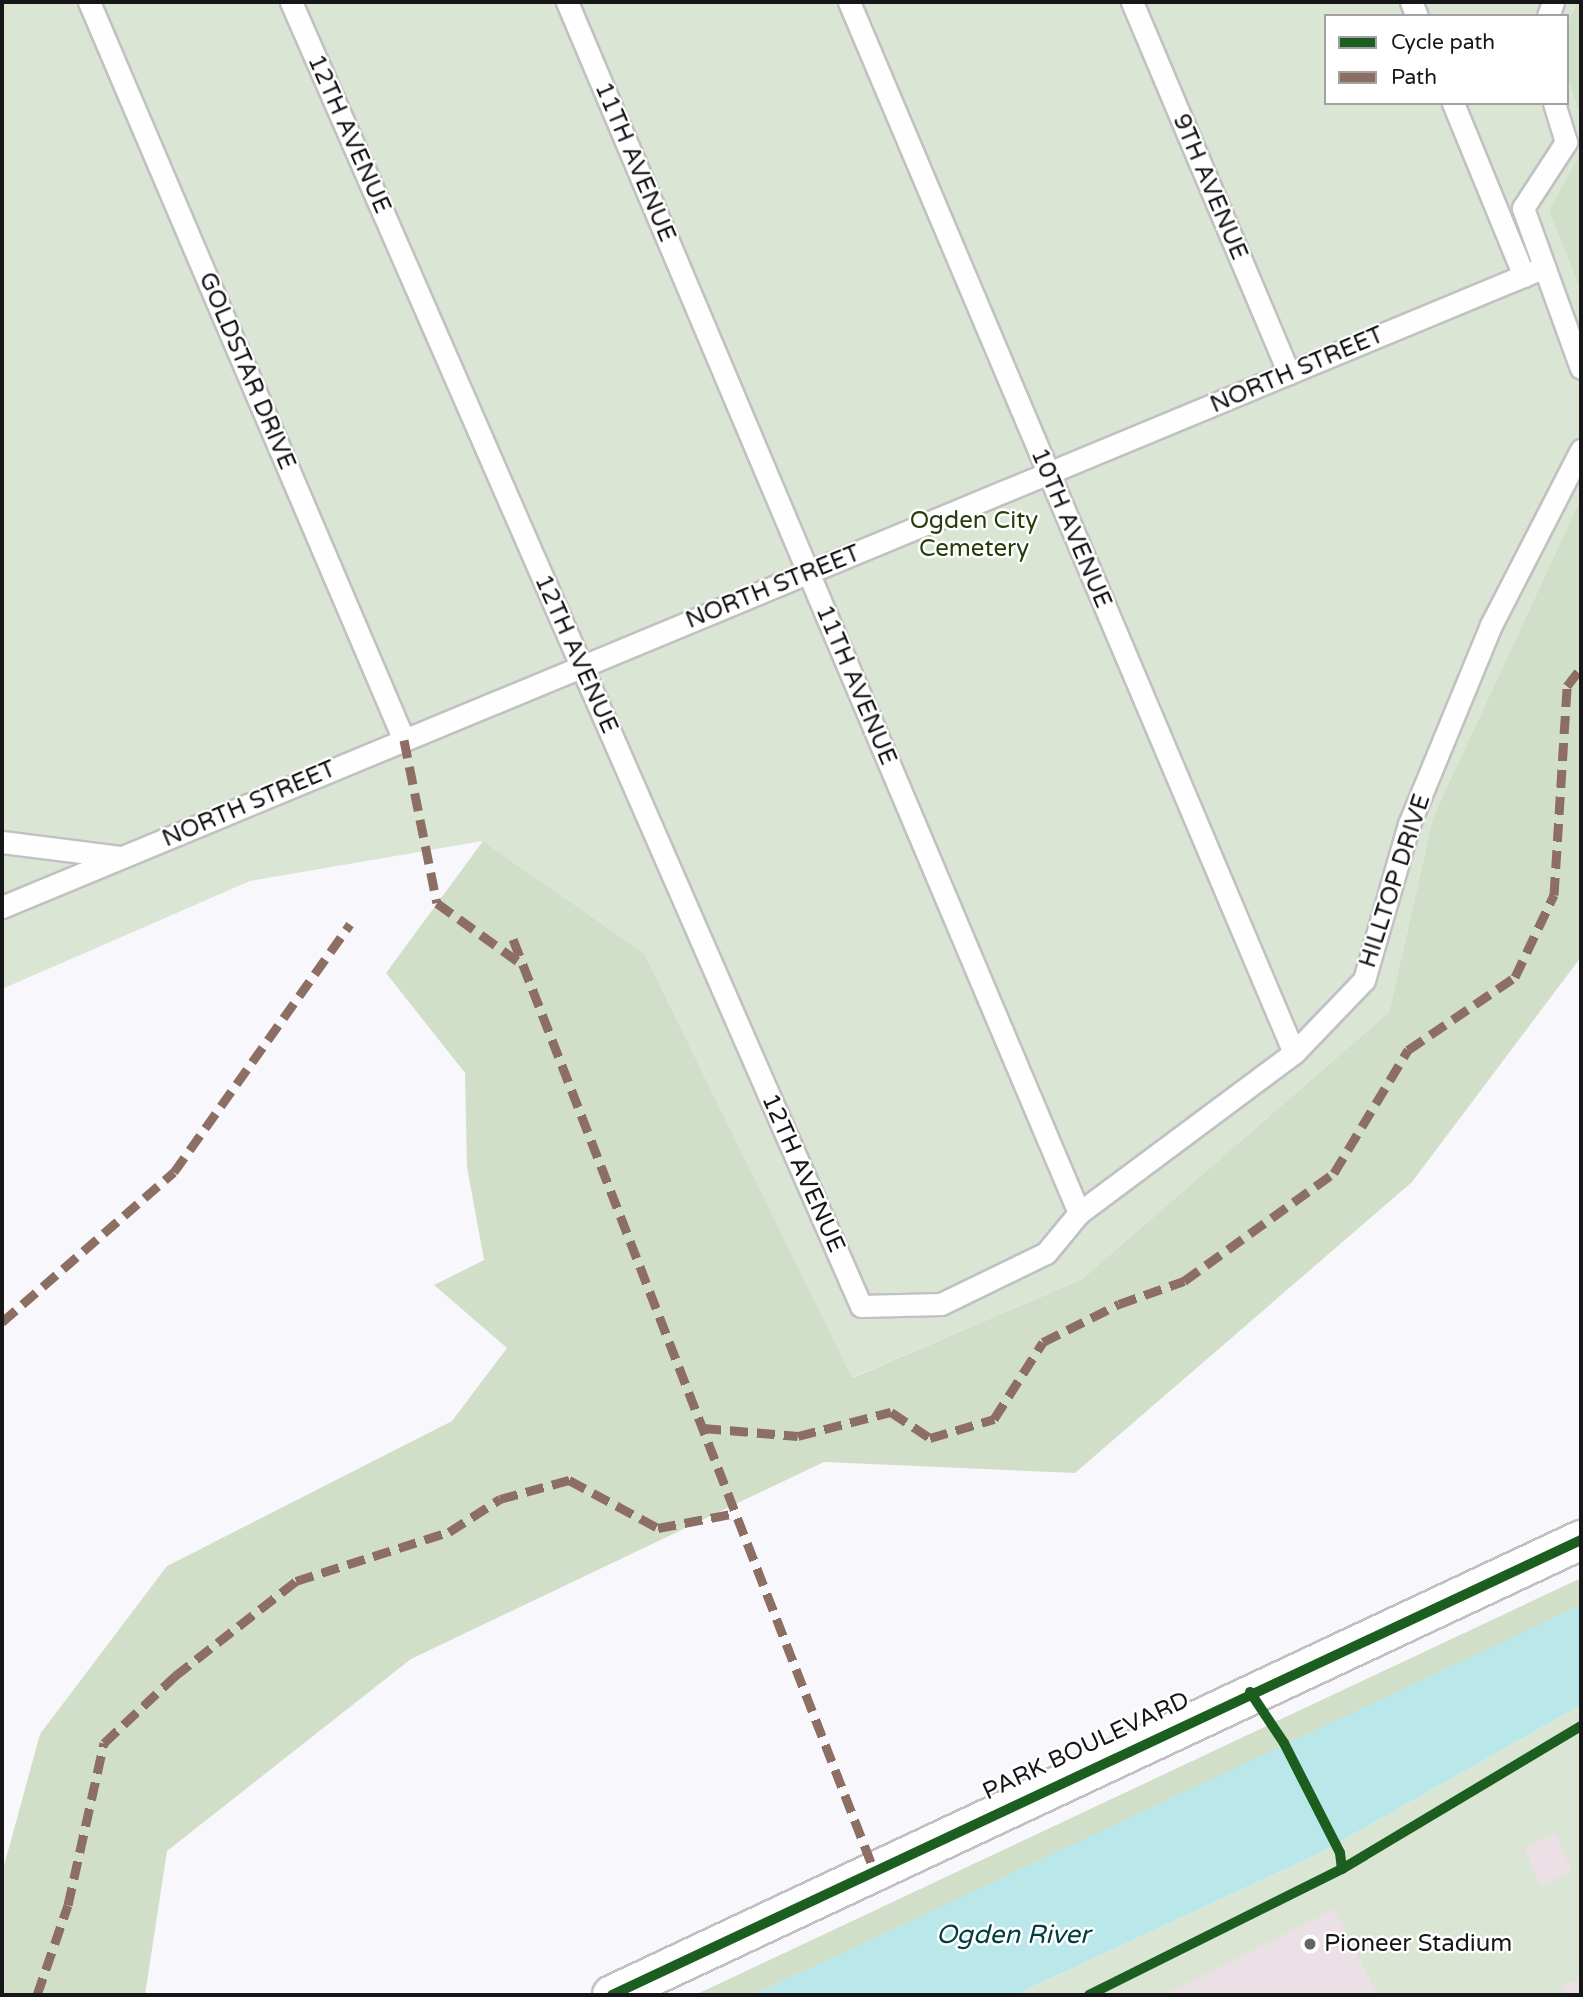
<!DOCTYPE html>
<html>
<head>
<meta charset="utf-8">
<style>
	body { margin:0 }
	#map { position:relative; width:1583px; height:1997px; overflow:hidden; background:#f8f8fc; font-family:"Varela Round",sans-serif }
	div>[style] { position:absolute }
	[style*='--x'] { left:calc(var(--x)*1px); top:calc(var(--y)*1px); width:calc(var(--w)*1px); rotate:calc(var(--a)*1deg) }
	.green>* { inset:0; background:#dae5d3 }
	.forest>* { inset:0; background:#d2dfc8 }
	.water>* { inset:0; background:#bae8ea }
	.building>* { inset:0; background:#eae0e5 }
	.roads { filter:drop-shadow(2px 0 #c1c1c4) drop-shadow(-2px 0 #c1c1c4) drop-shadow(0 2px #c1c1c4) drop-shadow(0 -2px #c1c1c4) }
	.service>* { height:21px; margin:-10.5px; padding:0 10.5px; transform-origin:10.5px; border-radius:10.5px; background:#fefeff }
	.tertiary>* { height:38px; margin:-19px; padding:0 19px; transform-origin:19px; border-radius:19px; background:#fefeff }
	.quiet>* { height:9px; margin-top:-4.5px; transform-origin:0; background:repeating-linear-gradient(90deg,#8d6e63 0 18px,transparent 0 27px) }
	.cycleway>* { height:10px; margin:-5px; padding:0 5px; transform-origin:5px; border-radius:5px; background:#1b5e20 }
	.dots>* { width:19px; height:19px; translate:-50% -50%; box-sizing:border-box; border:4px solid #fff; border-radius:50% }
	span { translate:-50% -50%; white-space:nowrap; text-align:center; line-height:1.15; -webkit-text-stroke:5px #fff; paint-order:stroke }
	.street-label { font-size:24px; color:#161518 }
	.park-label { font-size:24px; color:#273c0b }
	.poi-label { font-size:24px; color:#161518 }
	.left { translate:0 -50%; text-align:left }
	.water-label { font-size:26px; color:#004042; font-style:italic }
	.frame { position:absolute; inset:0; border:4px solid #161518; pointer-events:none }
	.legend { position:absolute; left:1324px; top:14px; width:245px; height:91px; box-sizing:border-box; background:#fff; border:2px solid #a2a1a3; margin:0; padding:9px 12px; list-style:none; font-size:21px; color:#161518 }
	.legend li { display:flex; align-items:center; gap:14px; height:35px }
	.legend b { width:35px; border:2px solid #a2a1a3 }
</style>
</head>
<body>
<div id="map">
	<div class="green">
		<div style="clip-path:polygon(2px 2px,1577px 2px,1567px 23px,1567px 16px,1326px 16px,1326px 103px,1567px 103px,1567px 75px,1581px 121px,1581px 151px,1549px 210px,1581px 293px,1581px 498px,1433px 817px,1389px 1012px,1082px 1279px,851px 1378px,644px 953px,483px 841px,250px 881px,2px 989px)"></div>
		<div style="clip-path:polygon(1581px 1705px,1581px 1995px,1015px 1995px,1320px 1853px)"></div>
	</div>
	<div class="forest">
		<div style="clip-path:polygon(1577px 2px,1581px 2px,1581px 121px,1567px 75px,1567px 23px)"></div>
		<div style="clip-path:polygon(1581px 151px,1581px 293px,1549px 210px)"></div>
		<div style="clip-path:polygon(1581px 498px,1581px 957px,1412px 1182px,1075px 1473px,824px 1462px,411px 1659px,167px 1851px,145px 1995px,2px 1995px,2px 1873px,40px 1734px,167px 1566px,452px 1421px,507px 1348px,434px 1285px,484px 1260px,467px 1167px,465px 1073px,386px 973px,483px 841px,644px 953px,852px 1378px,1082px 1279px,1389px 1012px,1433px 817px)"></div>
		<div style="clip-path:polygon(1581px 1578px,1581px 1605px,1267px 1756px,753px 1995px,695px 1995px)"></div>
	</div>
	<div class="water">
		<div style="clip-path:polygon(1581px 1605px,1581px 1705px,1320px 1853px,1015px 1995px,753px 1995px)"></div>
	</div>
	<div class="building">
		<div style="clip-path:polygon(1556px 1834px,1572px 1872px,1540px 1886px,1524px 1847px)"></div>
		<div style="clip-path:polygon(1334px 1909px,1378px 1995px,1164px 1995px)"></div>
		<div style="clip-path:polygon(1581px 1981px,1581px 1995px,1565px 1995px,1564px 1983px)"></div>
	</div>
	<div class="roads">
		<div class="service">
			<div style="--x:89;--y:2;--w:802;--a:66.89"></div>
			<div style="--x:291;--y:2;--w:1423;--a:66.39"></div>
			<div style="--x:861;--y:1306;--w:80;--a:-1.4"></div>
			<div style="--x:941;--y:1304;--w:117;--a:-25.9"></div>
			<div style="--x:1046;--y:1253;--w:52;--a:-50.5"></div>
			<div style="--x:1079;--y:1213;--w:268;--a:-36.7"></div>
			<div style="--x:1294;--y:1053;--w:101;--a:-46.2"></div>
			<div style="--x:1364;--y:980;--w:162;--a:-73.9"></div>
			<div style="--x:1409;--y:824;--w:215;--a:-67.6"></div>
			<div style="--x:1491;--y:625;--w:197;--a:-62.8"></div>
			<div style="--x:567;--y:2;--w:1315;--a:67.08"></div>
			<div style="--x:849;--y:2;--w:1141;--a:67.05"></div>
			<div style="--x:1132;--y:2;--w:403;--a:67.1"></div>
			<div style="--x:1411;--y:2;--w:15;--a:67"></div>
			<div style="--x:1548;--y:16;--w:15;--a:-70"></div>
			<div style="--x:1453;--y:103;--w:187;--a:67.7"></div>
			<div style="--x:1554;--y:103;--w:41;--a:72.9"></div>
			<div style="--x:1566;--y:142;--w:79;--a:123.1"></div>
			<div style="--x:1523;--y:208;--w:170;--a:70.1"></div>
			<div style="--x:2;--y:842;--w:119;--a:7.2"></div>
			<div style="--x:2;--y:907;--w:1670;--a:-22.53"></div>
		</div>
		<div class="tertiary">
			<div style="--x:612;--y:1995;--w:1071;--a:-25.15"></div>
		</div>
	</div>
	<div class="quiet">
		<div style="--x:404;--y:740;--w:166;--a:78.6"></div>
		<div style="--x:437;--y:903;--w:106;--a:35.8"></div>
		<div style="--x:513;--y:939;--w:999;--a:68.81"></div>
		<div style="--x:2;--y:1322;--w:228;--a:-41.1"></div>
		<div style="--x:174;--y:1172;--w:304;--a:-54.6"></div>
		<div style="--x:703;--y:1428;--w:95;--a:4.8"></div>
		<div style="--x:798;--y:1436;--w:96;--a:-14.5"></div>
		<div style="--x:891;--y:1412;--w:47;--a:33.7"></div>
		<div style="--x:930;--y:1438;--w:67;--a:-16.5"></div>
		<div style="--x:994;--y:1419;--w:91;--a:-57.5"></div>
		<div style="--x:1043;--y:1342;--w:85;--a:-26.6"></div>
		<div style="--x:1119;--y:1304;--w:69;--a:-19.5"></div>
		<div style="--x:1184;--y:1281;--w:185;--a:-35.8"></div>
		<div style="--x:1334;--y:1173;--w:144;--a:-59"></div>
		<div style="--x:1408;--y:1050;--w:130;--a:-34.3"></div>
		<div style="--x:1515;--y:977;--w:91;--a:-64.6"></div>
		<div style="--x:1554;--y:895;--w:209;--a:-86.4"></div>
		<div style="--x:1567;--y:686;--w:23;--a:-52"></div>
		<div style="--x:37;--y:1995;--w:95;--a:-71"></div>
		<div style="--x:68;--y:1905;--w:166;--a:-77.5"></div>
		<div style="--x:104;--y:1743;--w:98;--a:-43.3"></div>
		<div style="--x:175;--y:1676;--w:154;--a:-38.1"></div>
		<div style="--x:296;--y:1581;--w:161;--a:-17.8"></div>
		<div style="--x:449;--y:1532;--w:61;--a:-32.9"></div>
		<div style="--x:500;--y:1499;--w:72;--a:-15.4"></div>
		<div style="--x:569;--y:1480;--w:101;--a:28.3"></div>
		<div style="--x:658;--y:1528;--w:79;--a:-10.9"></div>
	</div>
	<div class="cycleway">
		<div style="--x:1250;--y:1692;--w:61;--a:56.3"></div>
		<div style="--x:1284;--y:1743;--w:123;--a:63"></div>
		<div style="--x:1340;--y:1853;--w:16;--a:83"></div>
		<div style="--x:612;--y:1995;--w:1071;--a:-25.15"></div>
		<div style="--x:1089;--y:1995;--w:283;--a:-26.5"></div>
		<div style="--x:1342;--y:1869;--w:279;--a:-30.9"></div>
	</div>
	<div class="dots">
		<div style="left:1310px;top:1944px;background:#656468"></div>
	</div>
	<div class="street-label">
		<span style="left:349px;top:134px;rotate:66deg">12TH AVENUE</span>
		<span style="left:635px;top:162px;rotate:67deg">11TH AVENUE</span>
		<span style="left:1210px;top:187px;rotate:67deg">9TH AVENUE</span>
		<span style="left:1297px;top:370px;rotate:-23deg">NORTH STREET</span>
		<span style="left:247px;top:371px;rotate:67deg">GOLDSTAR DRIVE</span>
		<span style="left:1071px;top:528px;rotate:67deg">10TH AVENUE</span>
		<span style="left:773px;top:587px;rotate:-22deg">NORTH STREET</span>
		<span style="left:576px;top:654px;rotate:66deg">12TH AVENUE</span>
		<span style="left:856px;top:685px;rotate:67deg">11TH AVENUE</span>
		<span style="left:249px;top:804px;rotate:-23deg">NORTH STREET</span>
		<span style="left:1395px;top:881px;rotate:-72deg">HILLTOP DRIVE</span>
		<span style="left:803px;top:1173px;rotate:66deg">12TH AVENUE</span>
		<span style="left:1086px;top:1746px;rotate:-25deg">PARK BOULEVARD</span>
	</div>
	<div class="park-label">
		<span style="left:974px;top:535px">Ogden City<br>Cemetery</span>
	</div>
	<div class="poi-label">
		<span class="left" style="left:1324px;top:1944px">Pioneer Stadium</span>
	</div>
	<div class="water-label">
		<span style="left:1013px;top:1935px">Ogden River</span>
	</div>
	<div class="frame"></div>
	<ul class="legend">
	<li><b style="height:9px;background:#1b5e20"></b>Cycle path</li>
	<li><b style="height:9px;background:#8d6e63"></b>Path</li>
	</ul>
</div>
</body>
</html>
